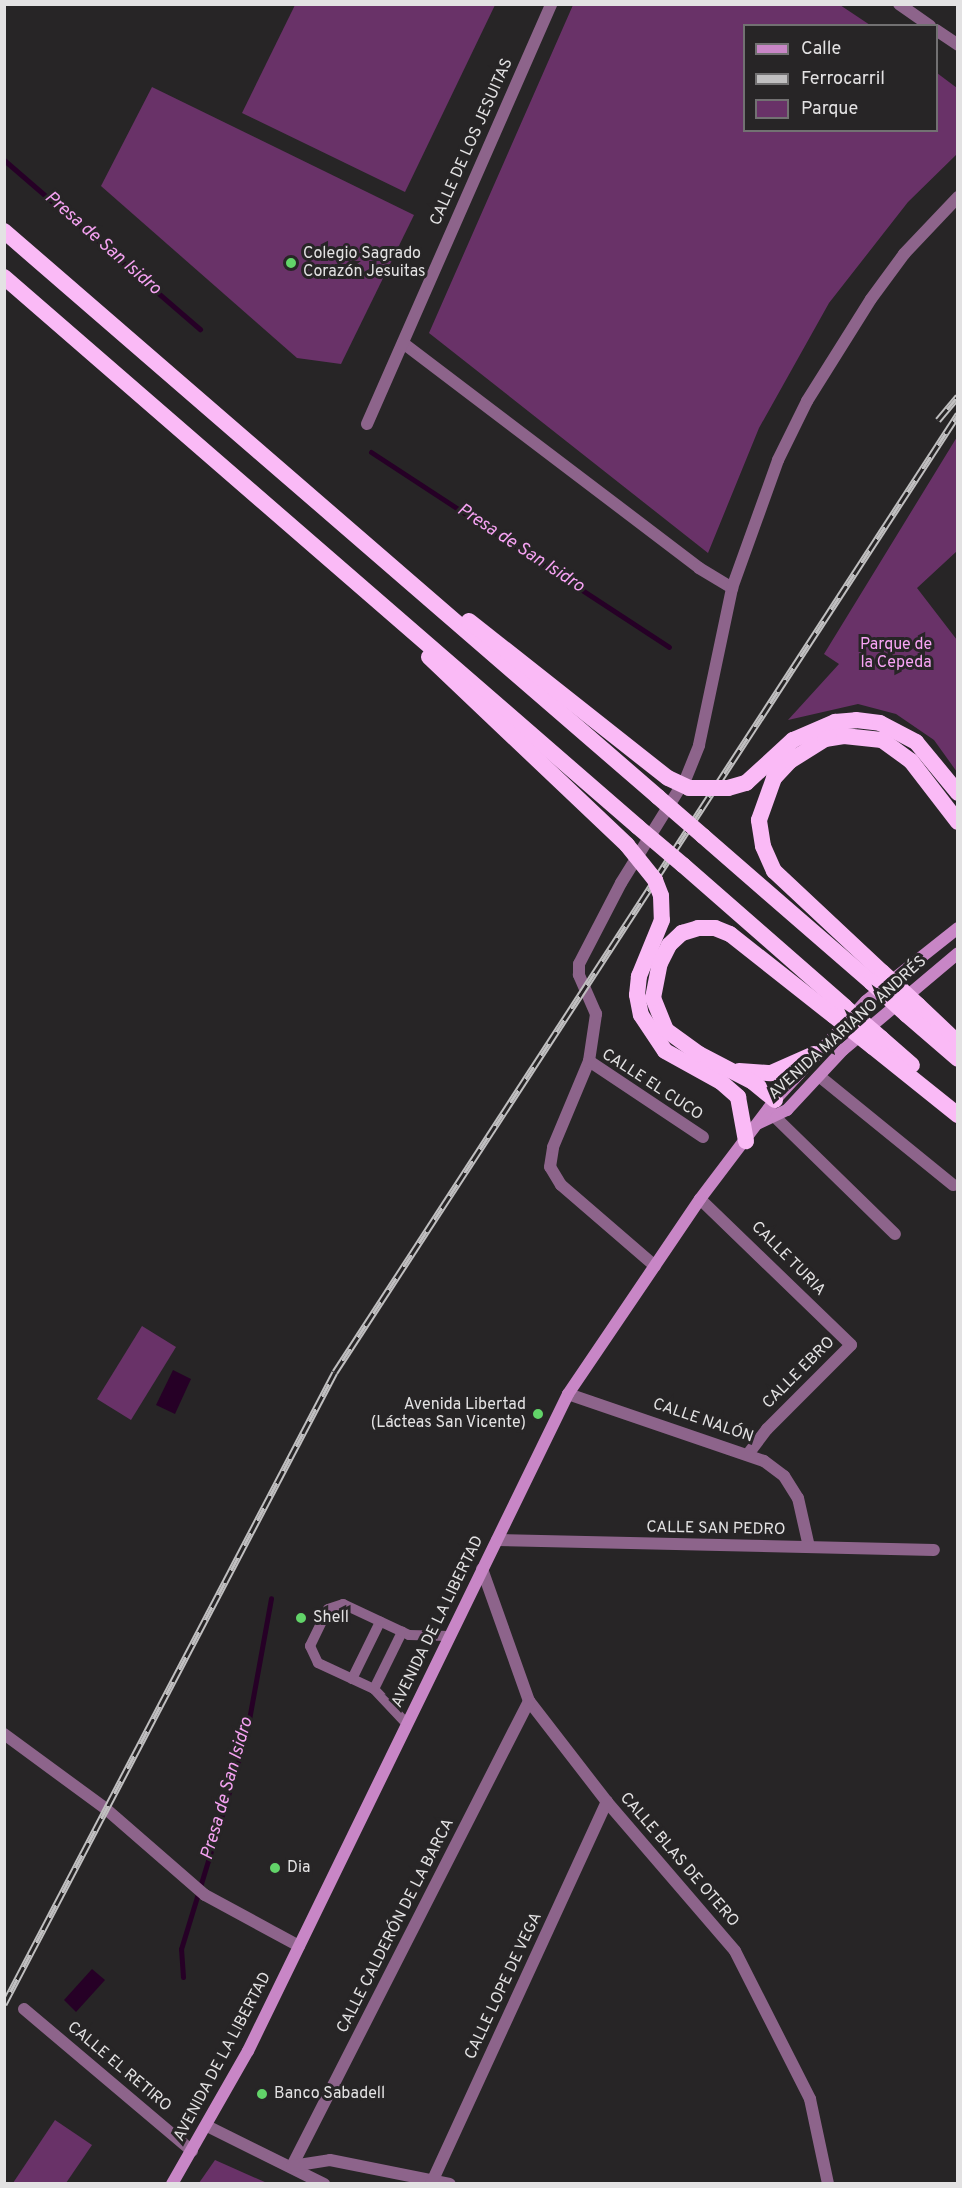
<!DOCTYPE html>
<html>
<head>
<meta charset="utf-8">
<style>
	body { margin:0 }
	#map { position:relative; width:962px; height:2188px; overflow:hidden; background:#272526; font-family:Overpass,sans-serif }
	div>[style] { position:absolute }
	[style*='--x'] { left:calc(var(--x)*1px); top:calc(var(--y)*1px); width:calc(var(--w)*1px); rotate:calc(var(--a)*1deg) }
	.green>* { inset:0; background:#693268 }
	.water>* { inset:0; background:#260026 }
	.stream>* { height:5px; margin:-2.5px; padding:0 2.5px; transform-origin:2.5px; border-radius:2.5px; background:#260026 }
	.service>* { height:10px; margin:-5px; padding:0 5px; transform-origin:5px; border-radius:5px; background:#8d648b }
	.minor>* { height:12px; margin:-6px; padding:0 6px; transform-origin:6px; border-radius:6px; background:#8d648b }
	.secondary>* { height:12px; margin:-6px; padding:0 6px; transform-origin:6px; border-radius:6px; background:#c886c6 }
	.trunk>* { height:16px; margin:-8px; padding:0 8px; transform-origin:8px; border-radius:8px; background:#fabaf6 }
	.rail>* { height:7px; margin-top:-3.5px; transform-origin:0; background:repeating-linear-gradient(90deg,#272526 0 14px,#c0bfc0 0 28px); box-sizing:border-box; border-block:2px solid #c0bfc0 }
	.trunk-bridge>* { height:16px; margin:-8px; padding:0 8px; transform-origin:8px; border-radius:8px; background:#fabaf6 }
	.dots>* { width:16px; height:16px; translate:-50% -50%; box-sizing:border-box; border:3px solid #272526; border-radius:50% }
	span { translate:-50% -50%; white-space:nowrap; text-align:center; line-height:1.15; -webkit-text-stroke:6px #272526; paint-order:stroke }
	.street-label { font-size:16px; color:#e3e2e3 }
	.poi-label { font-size:16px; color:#e3e2e3 }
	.left { translate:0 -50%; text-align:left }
	.right { translate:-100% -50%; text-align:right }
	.park-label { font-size:16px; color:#f9a5f6 }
	.water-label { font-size:18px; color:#f5a2f2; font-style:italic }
	.frame { position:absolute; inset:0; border:6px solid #e3e2e3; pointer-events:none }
	.legend { position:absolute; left:743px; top:24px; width:195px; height:108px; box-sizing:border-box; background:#272526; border:2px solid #727172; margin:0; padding:8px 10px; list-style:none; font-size:18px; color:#e3e2e3 }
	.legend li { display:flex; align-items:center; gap:12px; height:30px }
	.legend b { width:30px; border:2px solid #727172 }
</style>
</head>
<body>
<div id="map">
	<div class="green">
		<div style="clip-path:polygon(295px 5px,495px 5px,405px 192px,242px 113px)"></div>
		<div style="clip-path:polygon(573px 5px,840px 5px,870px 25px,744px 26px,744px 130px,936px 130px,937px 73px,957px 88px,957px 154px,908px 202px,829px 303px,759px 428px,708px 553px,429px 333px)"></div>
		<div style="clip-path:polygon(152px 87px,414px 215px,341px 364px,297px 358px,101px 186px)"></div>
		<div style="clip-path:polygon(957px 437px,957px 551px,917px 588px,957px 640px,957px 772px,934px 740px,896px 714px,858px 704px,788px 720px,839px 664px,824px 654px)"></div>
		<div style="clip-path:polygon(142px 1326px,176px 1347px,131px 1420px,97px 1399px)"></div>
		<div style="clip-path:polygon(55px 2120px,92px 2145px,66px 2183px,13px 2183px)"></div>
		<div style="clip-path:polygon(215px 2160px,267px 2183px,199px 2183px)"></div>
	</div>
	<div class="water">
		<div style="clip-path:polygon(173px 1370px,191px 1379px,175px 1414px,156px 1405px)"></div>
		<div style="clip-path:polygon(92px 1969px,105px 1980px,76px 2012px,64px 2000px)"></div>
	</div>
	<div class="stream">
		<div style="--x:4;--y:160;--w:259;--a:40.8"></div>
		<div style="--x:371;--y:452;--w:356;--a:33.2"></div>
		<div style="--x:183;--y:1977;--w:28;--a:-94"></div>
		<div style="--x:181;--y:1949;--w:223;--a:-73"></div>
		<div style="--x:246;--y:1736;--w:140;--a:-79.7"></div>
	</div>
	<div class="service">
		<div style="--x:352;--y:1679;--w:64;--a:-63.8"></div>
		<div style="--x:374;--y:1689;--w:64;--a:-63.8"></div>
		<div style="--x:407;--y:1724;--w:48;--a:-133.3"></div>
		<div style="--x:374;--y:1689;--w:62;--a:-155.1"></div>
		<div style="--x:318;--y:1663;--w:19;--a:-115"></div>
		<div style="--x:310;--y:1646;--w:41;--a:-64.1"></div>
		<div style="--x:328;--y:1609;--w:16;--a:-18"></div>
		<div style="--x:343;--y:1604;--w:73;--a:25.2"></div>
		<div style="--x:409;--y:1635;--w:40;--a:1.4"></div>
	</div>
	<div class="minor">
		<div style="--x:899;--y:4;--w:38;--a:35"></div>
		<div style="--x:936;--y:30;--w:27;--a:34"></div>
		<div style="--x:403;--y:343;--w:372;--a:37.2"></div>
		<div style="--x:699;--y:568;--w:39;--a:31"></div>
		<div style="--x:367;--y:424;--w:459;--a:-66.3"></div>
		<div style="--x:589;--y:1061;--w:48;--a:-81.5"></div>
		<div style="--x:596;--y:1014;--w:43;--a:-113.6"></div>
		<div style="--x:579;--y:975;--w:11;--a:-90"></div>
		<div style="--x:579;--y:964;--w:91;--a:-62.6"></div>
		<div style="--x:621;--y:883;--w:123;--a:-58.2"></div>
		<div style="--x:686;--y:778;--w:35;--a:-68"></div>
		<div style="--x:699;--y:745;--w:160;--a:-78.1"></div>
		<div style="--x:732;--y:588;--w:136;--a:-70.2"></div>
		<div style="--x:778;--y:460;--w:66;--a:-63.8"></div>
		<div style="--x:807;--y:401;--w:120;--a:-57.9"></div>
		<div style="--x:871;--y:299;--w:56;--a:-53.7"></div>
		<div style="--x:904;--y:254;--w:79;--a:-46.5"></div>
		<div style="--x:819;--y:1076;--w:173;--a:39.1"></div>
		<div style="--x:774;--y:1116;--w:169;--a:44.3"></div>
		<div style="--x:700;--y:1199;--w:210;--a:44"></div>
		<div style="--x:851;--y:1345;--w:119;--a:135"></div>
		<div style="--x:767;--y:1429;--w:30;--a:127"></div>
		<div style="--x:655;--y:1266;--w:124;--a:-139.2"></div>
		<div style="--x:561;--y:1185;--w:21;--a:-121"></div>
		<div style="--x:550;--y:1167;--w:20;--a:-81"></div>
		<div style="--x:553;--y:1147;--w:93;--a:-67.3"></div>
		<div style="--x:589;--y:1061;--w:137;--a:33.7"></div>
		<div style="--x:568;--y:1394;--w:207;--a:18.9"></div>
		<div style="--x:764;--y:1461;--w:25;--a:37"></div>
		<div style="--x:784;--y:1476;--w:26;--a:58"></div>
		<div style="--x:798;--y:1498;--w:50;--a:77.3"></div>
		<div style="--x:497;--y:1540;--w:437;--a:1.3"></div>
		<div style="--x:482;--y:1569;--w:140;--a:70.4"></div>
		<div style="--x:529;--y:1701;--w:128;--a:52.3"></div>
		<div style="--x:607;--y:1802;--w:196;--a:49.3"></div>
		<div style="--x:735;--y:1951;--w:166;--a:63.1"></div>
		<div style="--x:810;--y:2099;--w:87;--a:78"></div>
		<div style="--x:4;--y:1734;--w:127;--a:36.3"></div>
		<div style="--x:106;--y:1809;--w:131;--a:41"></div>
		<div style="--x:205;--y:1895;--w:107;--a:28.5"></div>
		<div style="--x:24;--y:2009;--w:220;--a:40.2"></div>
		<div style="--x:207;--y:2126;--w:131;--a:26.4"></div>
		<div style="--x:292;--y:2166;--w:522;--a:-62.99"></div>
		<div style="--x:292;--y:2166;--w:38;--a:-9"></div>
		<div style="--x:330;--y:2160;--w:122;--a:11.3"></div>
		<div style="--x:431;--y:2184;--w:421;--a:-65.3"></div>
	</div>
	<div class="secondary">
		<div style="--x:759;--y:1123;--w:31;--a:-25"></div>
		<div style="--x:787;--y:1110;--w:82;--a:-47"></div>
		<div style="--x:843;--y:1050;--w:150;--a:-40.1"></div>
		<div style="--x:172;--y:2184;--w:153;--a:-60.3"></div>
		<div style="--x:248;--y:2051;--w:731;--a:-64.03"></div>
		<div style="--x:568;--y:1394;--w:235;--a:-55.9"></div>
		<div style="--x:700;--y:1199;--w:124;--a:-52.9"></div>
		<div style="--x:775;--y:1100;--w:134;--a:-47.4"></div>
		<div style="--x:866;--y:1001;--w:117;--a:-38.4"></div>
	</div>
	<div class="trunk">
		<div style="--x:4;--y:231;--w:865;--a:40.87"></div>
		<div style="--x:4;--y:277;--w:839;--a:40.94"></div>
		<div style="--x:469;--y:621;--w:253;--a:38.3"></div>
		<div style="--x:429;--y:657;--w:273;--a:43.5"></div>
		<div style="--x:728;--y:788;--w:19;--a:-16"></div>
		<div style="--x:746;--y:783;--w:64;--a:-42.5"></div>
		<div style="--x:793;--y:740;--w:46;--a:-23.2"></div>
		<div style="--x:835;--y:722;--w:21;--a:-5"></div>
		<div style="--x:856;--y:720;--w:24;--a:7"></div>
		<div style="--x:880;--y:723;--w:41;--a:27.8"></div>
		<div style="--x:916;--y:742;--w:66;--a:50.5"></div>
		<div style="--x:703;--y:836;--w:223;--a:41"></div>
		<div style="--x:683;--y:865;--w:215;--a:41.2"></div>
		<div style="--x:661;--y:896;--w:24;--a:88"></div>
		<div style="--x:662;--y:920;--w:61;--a:112.3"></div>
		<div style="--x:639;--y:976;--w:19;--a:96"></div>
		<div style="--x:637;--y:995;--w:20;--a:79"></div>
		<div style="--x:641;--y:1015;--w:43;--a:56.3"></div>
		<div style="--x:665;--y:1051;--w:64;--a:29"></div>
		<div style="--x:721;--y:1082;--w:23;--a:41"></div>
		<div style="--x:738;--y:1097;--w:45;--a:79.7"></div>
		<div style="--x:882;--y:972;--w:148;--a:-136.9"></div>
		<div style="--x:774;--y:871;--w:27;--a:-114"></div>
		<div style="--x:763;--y:846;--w:26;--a:-99"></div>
		<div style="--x:759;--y:820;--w:45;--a:-70.3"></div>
		<div style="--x:774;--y:778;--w:23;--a:-47"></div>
		<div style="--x:790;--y:761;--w:41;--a:-32.2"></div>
		<div style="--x:825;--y:739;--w:19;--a:-9"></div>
		<div style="--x:844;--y:736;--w:38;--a:6"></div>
		<div style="--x:882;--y:740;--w:36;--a:36"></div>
		<div style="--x:911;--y:761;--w:77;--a:52.4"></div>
		<div style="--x:918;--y:1005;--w:55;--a:43.5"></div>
		<div style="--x:907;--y:1015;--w:67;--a:40.8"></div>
		<div style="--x:881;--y:1038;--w:41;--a:41.1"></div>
		<div style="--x:873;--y:1047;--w:109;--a:38.7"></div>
		<div style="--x:739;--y:1071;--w:32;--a:4"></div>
		<div style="--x:771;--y:1073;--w:47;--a:-23.8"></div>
		<div style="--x:775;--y:1100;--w:28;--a:-141"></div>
		<div style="--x:753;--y:1082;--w:61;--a:-152.6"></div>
		<div style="--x:699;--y:1054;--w:41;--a:-144"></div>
		<div style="--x:666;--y:1030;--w:35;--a:-112"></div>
		<div style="--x:653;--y:998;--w:36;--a:-79"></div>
		<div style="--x:660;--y:963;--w:20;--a:-63"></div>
		<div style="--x:669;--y:945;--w:18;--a:-43"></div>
		<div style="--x:682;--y:933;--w:17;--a:-17"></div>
		<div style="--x:698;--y:928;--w:17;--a:0"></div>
		<div style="--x:715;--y:928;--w:16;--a:22"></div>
		<div style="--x:730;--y:934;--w:132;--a:38.3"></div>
	</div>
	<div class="rail">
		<div style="--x:938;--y:420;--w:31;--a:-50"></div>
		<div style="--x:4;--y:2004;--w:713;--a:-62.36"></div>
		<div style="--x:335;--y:1372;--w:1143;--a:-56.96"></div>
	</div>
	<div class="trunk-bridge">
		<div style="--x:668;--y:778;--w:23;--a:25"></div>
		<div style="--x:689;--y:788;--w:39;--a:0"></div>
		<div style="--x:658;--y:797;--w:60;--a:40.9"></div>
		<div style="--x:638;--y:827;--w:59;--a:40.2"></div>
		<div style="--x:627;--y:845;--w:45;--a:51.3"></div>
		<div style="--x:655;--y:880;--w:17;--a:69"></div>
		<div style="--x:882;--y:972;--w:49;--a:42.5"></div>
		<div style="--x:871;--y:982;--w:49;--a:42.5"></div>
		<div style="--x:845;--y:1007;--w:48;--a:40.7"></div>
		<div style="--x:834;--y:1016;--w:50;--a:38.5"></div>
	</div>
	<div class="dots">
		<div style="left:291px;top:263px;background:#62d469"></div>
		<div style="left:538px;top:1414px;background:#62d469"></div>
		<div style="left:301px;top:1618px;background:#62d469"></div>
		<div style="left:275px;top:1868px;background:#62d469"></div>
		<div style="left:262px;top:2094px;background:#62d469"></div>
	</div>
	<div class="street-label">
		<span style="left:472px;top:142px;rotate:-66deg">CALLE DE LOS JESUITAS</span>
		<span style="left:848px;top:1028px;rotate:-42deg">AVENIDA MARIANO ANDRÉS</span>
		<span style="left:652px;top:1085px;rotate:33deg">CALLE EL CUCO</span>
		<span style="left:788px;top:1259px;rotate:45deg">CALLE TURIA</span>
		<span style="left:799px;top:1373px;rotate:-45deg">CALLE EBRO</span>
		<span style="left:703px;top:1421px;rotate:19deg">CALLE NALÓN</span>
		<span style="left:716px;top:1529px;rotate:1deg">CALLE SAN PEDRO</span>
		<span style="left:438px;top:1622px;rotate:-64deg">AVENIDA DE LA LIBERTAD</span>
		<span style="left:679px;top:1860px;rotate:49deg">CALLE BLAS DE OTERO</span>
		<span style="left:396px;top:1926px;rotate:-63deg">CALLE CALDERÓN DE LA BARCA</span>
		<span style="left:504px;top:1986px;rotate:-65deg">CALLE LOPE DE VEGA</span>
		<span style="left:223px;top:2057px;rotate:-62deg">AVENIDA DE LA LIBERTAD</span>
		<span style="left:119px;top:2067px;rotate:40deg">CALLE EL RETIRO</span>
	</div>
	<div class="poi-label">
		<span class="left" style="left:303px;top:263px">Colegio Sagrado<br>Corazón Jesuitas</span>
		<span class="right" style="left:526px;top:1414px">Avenida Libertad<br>(Lácteas San Vicente)</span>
		<span class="left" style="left:313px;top:1618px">Shell</span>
		<span class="left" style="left:287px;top:1868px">Dia</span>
		<span class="left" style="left:274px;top:2094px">Banco Sabadell</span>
	</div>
	<div class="park-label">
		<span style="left:896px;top:654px">Parque de<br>la Cepeda</span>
	</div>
	<div class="water-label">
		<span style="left:102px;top:244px;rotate:41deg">Presa de San Isidro</span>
		<span style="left:520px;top:549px;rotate:33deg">Presa de San Isidro</span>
		<span style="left:228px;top:1789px;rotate:-74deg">Presa de San Isidro</span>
	</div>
	<div class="frame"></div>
	<ul class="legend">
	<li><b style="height:8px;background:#c886c6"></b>Calle</li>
	<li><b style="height:8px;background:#c0bfc0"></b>Ferrocarril</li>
	<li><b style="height:16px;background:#693268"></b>Parque</li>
	</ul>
</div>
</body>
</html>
